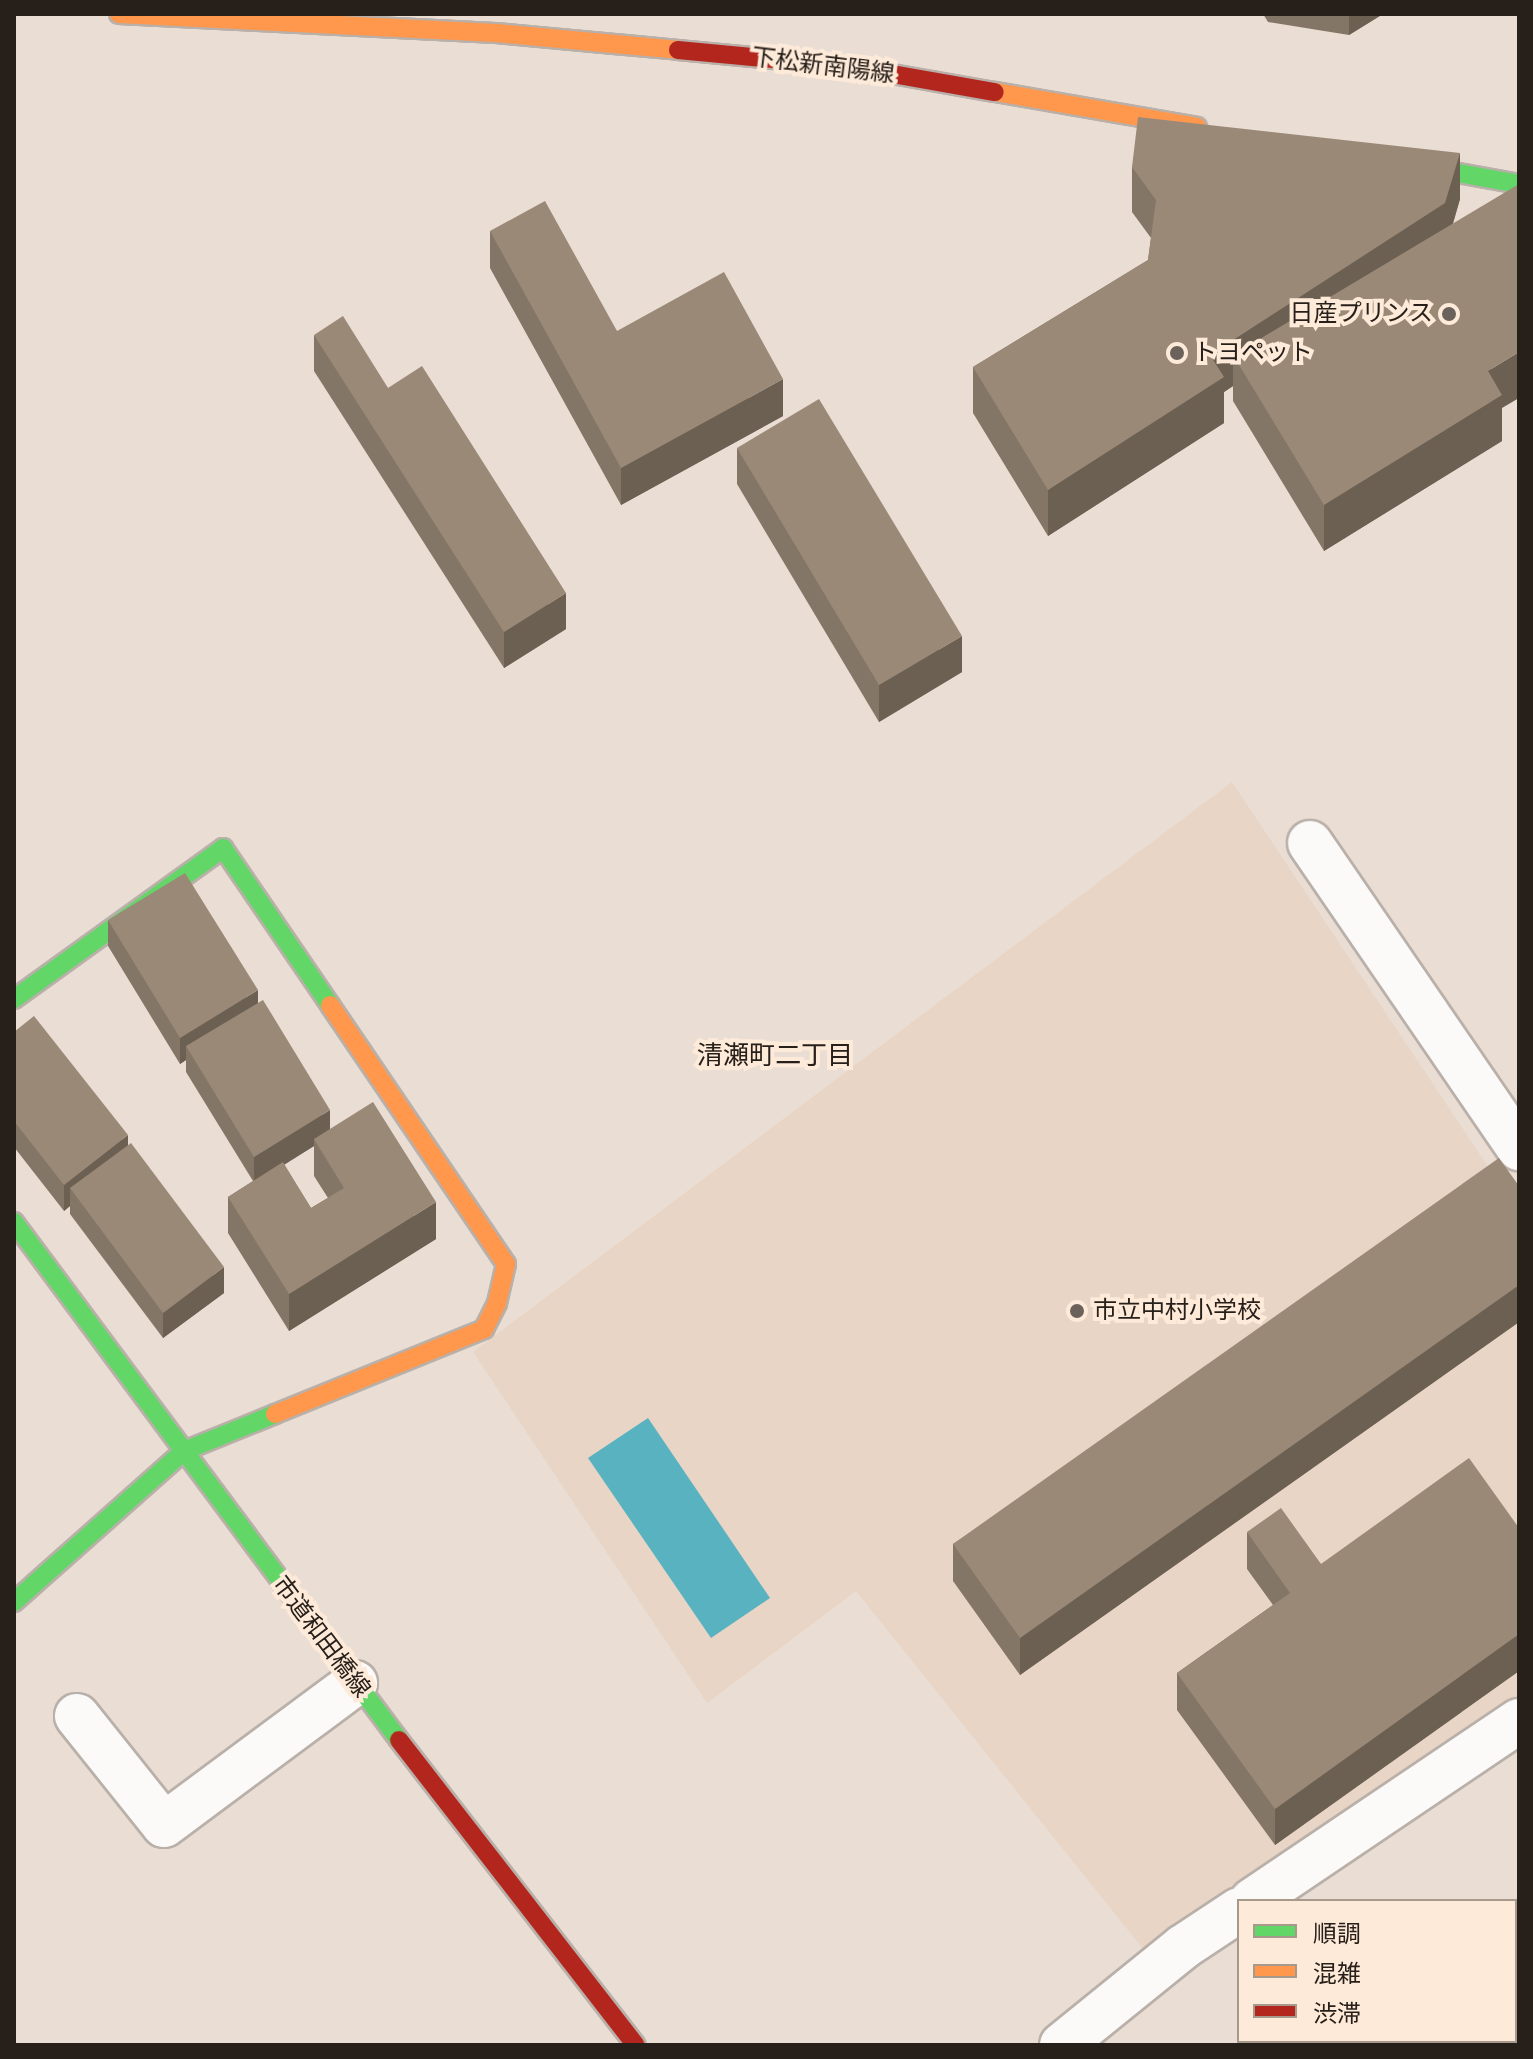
<!DOCTYPE html>
<html>
<head>
<meta charset="utf-8">
<style>
	body { margin:0 }
	#map { position:relative; width:1533px; height:2059px; overflow:hidden; background:#e9ddd4; font-family:"Varela Round","Noto Sans JP",sans-serif }
	div>[style] { position:absolute }
	[style*='--x'] { left:calc(var(--x)*1px); top:calc(var(--y)*1px); width:calc(var(--w)*1px); rotate:calc(var(--a)*1deg) }
	.built>* { inset:0; background:#e8d5c5 }
	.water>* { inset:0; background:#59b2bf }
	.roads { filter:drop-shadow(2px 0 #b9b0a9) drop-shadow(-2px 0 #b9b0a9) drop-shadow(0 2px #b9b0a9) drop-shadow(0 -2px #b9b0a9) }
	.street>* { height:44px; margin:-22px; padding:0 22px; transform-origin:22px; border-radius:22px; background:#fcfaf9 }
	.fast>* { height:18px; margin:-9px; padding:0 9px; transform-origin:9px; border-radius:9px; background:#63d668 }
	.slow>* { height:18px; margin:-9px; padding:0 9px; transform-origin:9px; border-radius:9px; background:#ff974d }
	.jam>* { height:18px; margin:-9px; padding:0 9px; transform-origin:9px; border-radius:9px; background:#b3261e }
	.wall>* { inset:0; background:#847666 }
	.shaded-wall>* { inset:0; background:#6c6053 }
	.building>* { inset:0; background:#9a8977 }
	.dots>* { width:22px; height:22px; translate:-50% -50%; box-sizing:border-box; border:4px solid #feead9; border-radius:50% }
	span { translate:-50% -50%; white-space:nowrap; text-align:center; line-height:1.15; -webkit-text-stroke:8px #feead9; paint-order:stroke }
	.street-label { font-size:24px; color:#27201a }
	.poi-label { font-size:24px; color:#27201a }
	.right { translate:-100% -50%; text-align:right }
	.left { translate:0 -50%; text-align:left }
	.neighbourhood-label { font-size:26px; color:#27201a }
	.frame { position:absolute; inset:0; border:16px solid #27201a; pointer-events:none }
	.legend { position:absolute; left:1237px; top:1899px; width:280px; height:144px; box-sizing:border-box; background:#feead9; border:2px solid #a8998d; margin:0; padding:10px 14px; list-style:none; font-size:24px; color:#27201a }
	.legend li { display:flex; align-items:center; gap:16px; height:40px }
	.legend b { width:40px; border:2px solid #a8998d }
</style>
</head>
<body>
<div id="map">
	<div class="built">
		<div style="clip-path:polygon(1232px 782px,1519px 1213px,1519px 1697px,1144px 1950px,856px 1591px,707px 1703px,473px 1352px)"></div>
	</div>
	<div class="water">
		<div style="clip-path:polygon(648px 1418px,770px 1598px,711px 1638px,588px 1458px)"></div>
	</div>
	<div class="roads">
		<div class="street">
			<div style="--x:1310;--y:843;--w:370;--a:55.6"></div>
			<div style="--x:77;--y:1716;--w:139;--a:51.4"></div>
			<div style="--x:164;--y:1825;--w:238;--a:-36.6"></div>
			<div style="--x:1252;--y:1901;--w:322;--a:-34"></div>
			<div style="--x:1062;--y:2045;--w:156;--a:-39"></div>
			<div style="--x:1183;--y:1947;--w:67;--a:-33.5"></div>
		</div>
		<div class="fast">
			<div style="--x:1403;--y:163;--w:118;--a:10.3"></div>
			<div style="--x:14;--y:999;--w:258;--a:-35.8"></div>
			<div style="--x:223;--y:848;--w:190;--a:55.7"></div>
			<div style="--x:14;--y:1222;--w:645;--a:53.38"></div>
			<div style="--x:14;--y:1602;--w:227;--a:-41.6"></div>
			<div style="--x:184;--y:1451;--w:98;--a:-22.1"></div>
		</div>
		<div class="slow">
			<div style="--x:119;--y:14;--w:377;--a:2.9"></div>
			<div style="--x:496;--y:33;--w:183;--a:5.3"></div>
			<div style="--x:995;--y:92;--w:205;--a:9.8"></div>
			<div style="--x:275;--y:1414;--w:226;--a:-22.1"></div>
			<div style="--x:484;--y:1329;--w:29;--a:-63"></div>
			<div style="--x:497;--y:1303;--w:40;--a:-77"></div>
			<div style="--x:506;--y:1264;--w:313;--a:-124.2"></div>
		</div>
		<div class="jam">
			<div style="--x:678;--y:50;--w:170;--a:5.4"></div>
			<div style="--x:847;--y:66;--w:150;--a:10"></div>
			<div style="--x:399;--y:1740;--w:386;--a:52.2"></div>
		</div>
	</div>
	<div class="wall">
		<div style="clip-path:polygon(1263px 14px,1383px 14px,1349px 35px,1268px 22px)"></div>
		<div style="clip-path:polygon(1132px 167px,1460px 199px,1453px 224px,1502px 408px,1502px 441px,1324px 551px,1233px 401px,1233px 386px,1224px 392px,1224px 423px,1048px 536px,973px 413px,973px 367px,1148px 260px,1151px 238px,1132px 212px)"></div>
		<div style="clip-path:polygon(490px 231px,617px 331px,783px 416px,621px 505px,490px 268px)"></div>
		<div style="clip-path:polygon(314px 335px,388px 388px,566px 629px,504px 668px,314px 371px)"></div>
		<div style="clip-path:polygon(737px 448px,962px 672px,879px 722px,737px 484px)"></div>
		<div style="clip-path:polygon(evenodd,108px 920px,258px 1003px,330px 1129px,436px 1239px,289px 1331px,228px 1233px,228px 1197px,253px 1181px,186px 1072px,186px 1060px,180px 1064px,108px 946px,108px 920px,314px 1146px,314px 1176px,328px 1198px,311px 1208px,284px 1165px,314px 1146px)"></div>
		<div style="clip-path:polygon(14px 1032px,128px 1145px,224px 1293px,163px 1338px,70px 1214px,70px 1206px,64px 1211px,14px 1147px)"></div>
		<div style="clip-path:polygon(1519px 1186px,1519px 1322px,1020px 1675px,953px 1581px,953px 1544px)"></div>
		<div style="clip-path:polygon(1519px 1528px,1519px 1671px,1275px 1845px,1177px 1710px,1177px 1673px,1273px 1605px,1247px 1569px,1247px 1532px,1321px 1564px)"></div>
	</div>
	<div class="shaded-wall">
		<div style="clip-path:polygon(1349px 14px,1383px 14px,1349px 35px)"></div>
		<div style="clip-path:polygon(1460px 153px,1460px 199px,1445px 249px,1233px 355px,1233px 386px,1224px 392px,1224px 423px,1048px 536px,1048px 490px,1210px 355px)"></div>
		<div style="clip-path:polygon(1519px 352px,1519px 398px,1502px 408px,1502px 441px,1324px 551px,1324px 505px,1488px 371px)"></div>
		<div style="clip-path:polygon(783px 379px,783px 416px,621px 505px,621px 468px)"></div>
		<div style="clip-path:polygon(566px 593px,566px 629px,504px 668px,504px 632px)"></div>
		<div style="clip-path:polygon(962px 636px,962px 672px,879px 722px,879px 685px)"></div>
		<div style="clip-path:polygon(258px 990px,258px 1016px,186px 1046px,186px 1060px,180px 1064px,180px 1038px)"></div>
		<div style="clip-path:polygon(330px 1110px,330px 1136px,314px 1139px,314px 1146px,254px 1183px,254px 1157px)"></div>
		<div style="clip-path:polygon(128px 1135px,128px 1161px,70px 1188px,70px 1206px,64px 1211px,64px 1185px)"></div>
		<div style="clip-path:polygon(436px 1202px,436px 1239px,289px 1331px,289px 1294px)"></div>
		<div style="clip-path:polygon(224px 1267px,224px 1293px,163px 1338px,163px 1313px)"></div>
		<div style="clip-path:polygon(1519px 1285px,1519px 1322px,1020px 1675px,1020px 1638px)"></div>
		<div style="clip-path:polygon(1519px 1634px,1519px 1671px,1275px 1845px,1275px 1809px)"></div>
	</div>
	<div class="building">
		<div style="clip-path:polygon(1138px 117px,1460px 153px,1445px 203px,1210px 355px,1224px 377px,1048px 490px,973px 367px,1148px 260px,1156px 200px,1132px 167px)"></div>
		<div style="clip-path:polygon(1519px 184px,1519px 352px,1488px 371px,1502px 395px,1324px 505px,1233px 355px)"></div>
		<div style="clip-path:polygon(545px 201px,617px 331px,724px 272px,783px 379px,621px 468px,490px 231px)"></div>
		<div style="clip-path:polygon(343px 316px,388px 388px,422px 366px,566px 593px,504px 632px,314px 335px)"></div>
		<div style="clip-path:polygon(819px 399px,962px 636px,879px 685px,737px 448px)"></div>
		<div style="clip-path:polygon(185px 873px,258px 990px,180px 1038px,108px 920px)"></div>
		<div style="clip-path:polygon(263px 1000px,330px 1110px,254px 1157px,186px 1046px)"></div>
		<div style="clip-path:polygon(34px 1016px,128px 1135px,64px 1185px,14px 1121px,14px 1032px)"></div>
		<div style="clip-path:polygon(373px 1102px,436px 1202px,289px 1294px,228px 1197px,283px 1162px,311px 1208px,344px 1188px,314px 1139px)"></div>
		<div style="clip-path:polygon(131px 1143px,224px 1267px,163px 1313px,70px 1188px)"></div>
		<div style="clip-path:polygon(1499px 1158px,1519px 1186px,1519px 1285px,1020px 1638px,953px 1544px)"></div>
		<div style="clip-path:polygon(1469px 1458px,1519px 1528px,1519px 1634px,1275px 1809px,1177px 1673px,1290px 1593px,1247px 1532px,1281px 1508px,1321px 1564px)"></div>
	</div>
	<div class="dots">
		<div style="left:1449px;top:314px;background:#6b625b"></div>
		<div style="left:1177px;top:353px;background:#6b625b"></div>
		<div style="left:1077px;top:1311px;background:#6b625b"></div>
	</div>
	<div class="street-label">
		<span style="left:823px;top:66px;rotate:7deg">下松新南陽線</span>
		<span style="left:321px;top:1637px;rotate:53deg">市道和田橋線</span>
	</div>
	<div class="poi-label">
		<span class="right" style="left:1433px;top:314px">日産プリンス</span>
		<span class="left" style="left:1193px;top:353px">トヨペット</span>
		<span class="left" style="left:1093px;top:1311px">市立中村小学校</span>
	</div>
	<div class="neighbourhood-label">
		<span style="left:775px;top:1056px">清瀬町二丁目</span>
	</div>
	<div class="frame"></div>
	<ul class="legend">
	<li><b style="height:10px;background:#63d668"></b>順調</li>
	<li><b style="height:10px;background:#ff974d"></b>混雑</li>
	<li><b style="height:10px;background:#b3261e"></b>渋滞</li>
	</ul>
</div>
</body>
</html>
